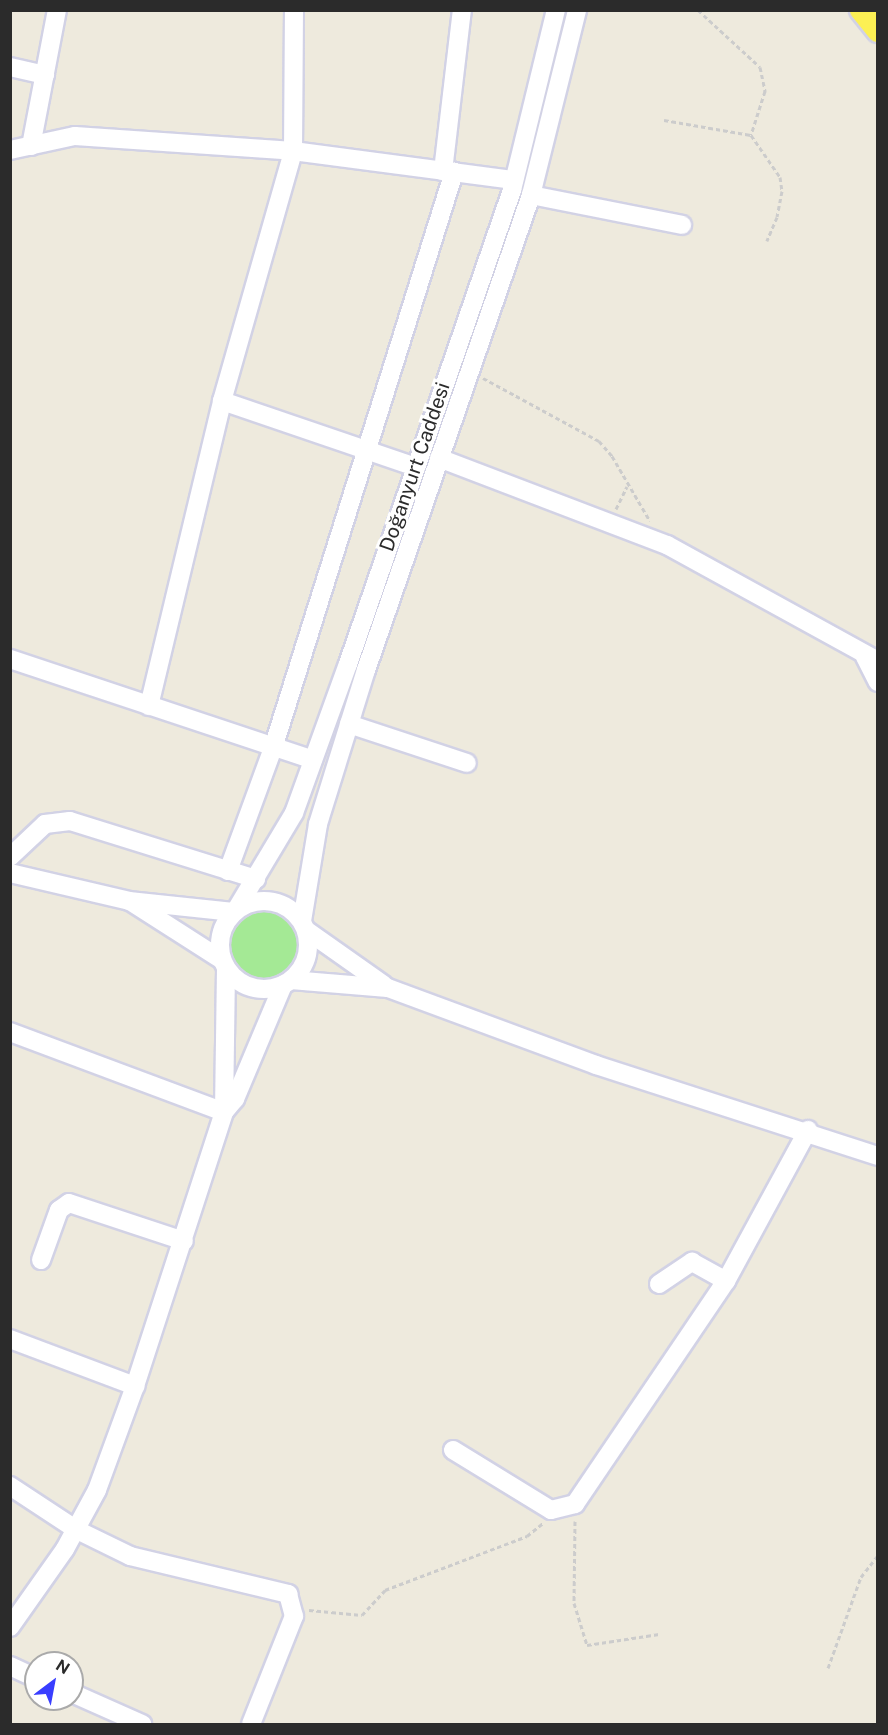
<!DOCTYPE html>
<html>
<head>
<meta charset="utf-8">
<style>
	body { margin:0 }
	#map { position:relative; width:888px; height:1735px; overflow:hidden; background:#eeeadd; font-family:"Public Sans",sans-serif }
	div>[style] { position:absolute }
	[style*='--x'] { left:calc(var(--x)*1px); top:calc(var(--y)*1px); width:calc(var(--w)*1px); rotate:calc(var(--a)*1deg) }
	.green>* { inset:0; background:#a4e995 }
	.round { border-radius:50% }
	.path>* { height:3px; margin-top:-1.5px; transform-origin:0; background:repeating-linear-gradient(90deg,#ccc 0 4.5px,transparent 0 7.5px) }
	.roads { filter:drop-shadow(2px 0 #d2d2e5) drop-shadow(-2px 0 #d2d2e5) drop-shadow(0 2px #d2d2e5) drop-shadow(0 -2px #d2d2e5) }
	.minor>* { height:18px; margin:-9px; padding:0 9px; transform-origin:9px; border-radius:9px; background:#fff }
	.minor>.ring { margin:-9px; padding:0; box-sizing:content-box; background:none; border:18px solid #fff; border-radius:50% }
	.major>* { height:22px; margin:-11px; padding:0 11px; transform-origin:11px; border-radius:11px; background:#fcf054 }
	span { translate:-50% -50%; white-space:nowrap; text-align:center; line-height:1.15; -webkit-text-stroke:6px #fff; paint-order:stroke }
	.street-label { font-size:20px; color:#2b2b2b }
	.frame { position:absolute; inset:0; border:12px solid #2b2b2b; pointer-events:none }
	.north { position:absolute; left:24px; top:1651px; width:60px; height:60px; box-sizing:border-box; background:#fff; border:2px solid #aaa; border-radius:50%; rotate:32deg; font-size:16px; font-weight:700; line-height:24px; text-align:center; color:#2b2b2b }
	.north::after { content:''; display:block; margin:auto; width:21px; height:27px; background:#393eff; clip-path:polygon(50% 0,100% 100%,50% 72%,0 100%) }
</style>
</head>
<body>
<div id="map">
	<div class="green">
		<div class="round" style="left:227px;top:908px;width:74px;height:74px"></div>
	</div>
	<div class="path">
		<div style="--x:698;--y:10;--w:84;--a:42.6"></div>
		<div style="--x:760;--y:67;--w:25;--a:78"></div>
		<div style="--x:765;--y:91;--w:46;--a:107.7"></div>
		<div style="--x:664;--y:120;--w:88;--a:9.8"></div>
		<div style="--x:751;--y:135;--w:51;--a:55.4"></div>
		<div style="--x:780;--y:177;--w:14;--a:82"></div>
		<div style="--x:782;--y:191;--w:26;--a:101"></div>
		<div style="--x:777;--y:217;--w:26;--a:113"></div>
		<div style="--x:483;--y:378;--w:132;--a:28.5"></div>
		<div style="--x:599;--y:441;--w:20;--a:49"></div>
		<div style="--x:612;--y:456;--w:75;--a:59.7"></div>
		<div style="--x:616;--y:509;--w:25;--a:-64"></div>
		<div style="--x:575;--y:1521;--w:82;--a:90.7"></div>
		<div style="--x:574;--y:1603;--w:44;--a:72.8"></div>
		<div style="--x:587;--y:1645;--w:73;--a:-8.7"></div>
		<div style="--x:309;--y:1610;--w:53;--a:5.4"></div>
		<div style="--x:362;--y:1615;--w:34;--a:-47"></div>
		<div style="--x:385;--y:1590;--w:152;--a:-20.8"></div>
		<div style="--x:527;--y:1536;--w:21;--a:-39"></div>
		<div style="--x:828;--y:1668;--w:97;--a:-70.1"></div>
		<div style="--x:861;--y:1577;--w:28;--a:-52"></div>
	</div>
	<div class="roads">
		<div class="minor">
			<div style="--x:10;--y:67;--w:36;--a:13"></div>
			<div style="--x:31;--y:146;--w:138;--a:-79.2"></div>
			<div style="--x:10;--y:150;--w:66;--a:-12.2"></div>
			<div style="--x:75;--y:136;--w:219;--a:3.9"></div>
			<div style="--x:293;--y:151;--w:223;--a:7.5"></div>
			<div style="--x:443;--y:171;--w:162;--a:-83.3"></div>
			<div style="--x:531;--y:195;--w:154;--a:11.2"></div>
			<div style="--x:222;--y:401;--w:205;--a:18.8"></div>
			<div style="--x:439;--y:458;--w:244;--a:20.9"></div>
			<div style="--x:667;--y:545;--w:241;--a:28.8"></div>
			<div style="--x:865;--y:657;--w:28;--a:63"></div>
			<div style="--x:10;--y:659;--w:319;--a:18.4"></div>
			<div style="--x:149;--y:706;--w:314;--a:-76.5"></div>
			<div style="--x:222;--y:401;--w:260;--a:-74.1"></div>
			<div style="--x:293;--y:151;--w:141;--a:-89.6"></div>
			<div style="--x:349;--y:724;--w:124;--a:18.3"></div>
			<div style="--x:10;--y:857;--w:48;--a:-43.3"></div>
			<div style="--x:45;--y:824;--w:25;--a:-7"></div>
			<div style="--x:70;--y:821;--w:195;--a:17.3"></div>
			<div style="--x:228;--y:871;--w:134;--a:-69.9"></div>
			<div style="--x:274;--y:745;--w:601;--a:-72.56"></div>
			<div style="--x:10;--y:873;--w:122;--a:13.2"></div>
			<div style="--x:129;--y:901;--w:105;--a:6"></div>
			<div class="ring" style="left:220px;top:901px;width:70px;height:70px"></div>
			<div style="--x:133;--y:903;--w:106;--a:32.6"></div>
			<div style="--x:236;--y:910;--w:113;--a:-59.1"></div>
			<div style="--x:294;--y:813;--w:158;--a:-70.1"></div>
			<div style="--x:348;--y:664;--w:502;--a:-70.91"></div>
			<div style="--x:512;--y:190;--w:185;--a:-76.3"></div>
			<div style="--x:302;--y:921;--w:98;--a:-80.6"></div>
			<div style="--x:318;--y:824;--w:161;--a:-72.7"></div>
			<div style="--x:366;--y:670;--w:503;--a:-70.84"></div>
			<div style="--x:531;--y:195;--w:191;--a:-76"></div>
			<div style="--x:306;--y:930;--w:95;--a:35.2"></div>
			<div style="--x:291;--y:980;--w:97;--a:4.7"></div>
			<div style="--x:388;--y:988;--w:222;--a:20.3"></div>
			<div style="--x:596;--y:1065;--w:296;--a:17.9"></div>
			<div style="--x:10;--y:1032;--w:228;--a:20.5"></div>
			<div style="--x:224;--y:1112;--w:144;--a:-89.2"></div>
			<div style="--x:41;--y:1260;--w:53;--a:-70.2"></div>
			<div style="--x:59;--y:1210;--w:12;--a:-35"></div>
			<div style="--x:69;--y:1203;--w:121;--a:18.3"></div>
			<div style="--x:659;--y:1284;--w:40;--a:-34"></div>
			<div style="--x:692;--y:1262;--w:39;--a:29"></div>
			<div style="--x:10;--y:1339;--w:134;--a:20.6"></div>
			<div style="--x:453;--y:1450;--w:115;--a:31.5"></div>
			<div style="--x:551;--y:1510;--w:25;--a:-14"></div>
			<div style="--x:575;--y:1504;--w:269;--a:-55.9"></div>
			<div style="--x:726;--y:1281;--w:172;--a:-61.5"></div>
			<div style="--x:10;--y:1486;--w:80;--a:33.3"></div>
			<div style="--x:77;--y:1530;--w:59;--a:26.1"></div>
			<div style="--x:130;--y:1556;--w:163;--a:13.5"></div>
			<div style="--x:288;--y:1594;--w:23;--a:75"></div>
			<div style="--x:294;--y:1616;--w:116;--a:111.7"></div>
			<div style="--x:10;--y:1627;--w:95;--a:-54.8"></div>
			<div style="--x:65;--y:1549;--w:67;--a:-61.5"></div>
			<div style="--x:97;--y:1490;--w:111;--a:-69.9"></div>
			<div style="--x:135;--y:1386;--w:288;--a:-72"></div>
			<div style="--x:224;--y:1112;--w:17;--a:-50"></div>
			<div style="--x:235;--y:1099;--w:124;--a:-67.2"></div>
			<div style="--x:10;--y:1666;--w:29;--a:25"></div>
			<div style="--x:72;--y:1693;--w:77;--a:23.9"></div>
		</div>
		<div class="major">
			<div style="--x:861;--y:10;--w:27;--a:51"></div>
		</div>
	</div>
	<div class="street-label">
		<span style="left:415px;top:467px;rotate:-71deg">Doğanyurt Caddesi</span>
	</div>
	<div class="frame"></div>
	<div class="north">N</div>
</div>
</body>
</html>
